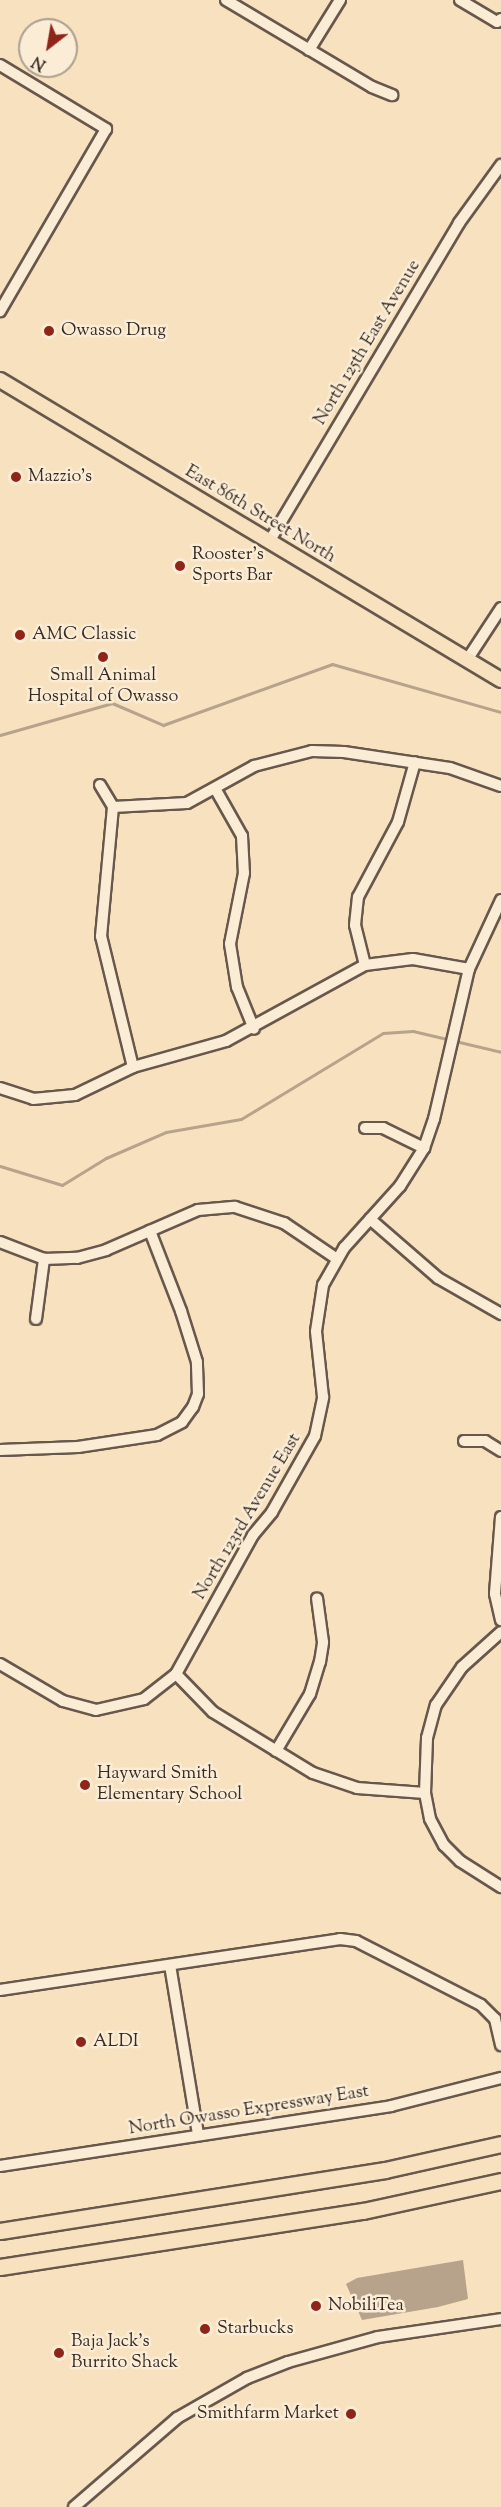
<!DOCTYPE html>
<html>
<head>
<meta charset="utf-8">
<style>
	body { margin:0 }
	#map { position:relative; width:501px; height:2507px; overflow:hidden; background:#f8e1bf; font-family:"Sorts Mill Goudy",serif }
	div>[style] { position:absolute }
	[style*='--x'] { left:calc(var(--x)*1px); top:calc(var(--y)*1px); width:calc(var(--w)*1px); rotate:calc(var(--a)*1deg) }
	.water>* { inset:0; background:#b7a38b }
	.stream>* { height:3px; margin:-1.5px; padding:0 1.5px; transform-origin:1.5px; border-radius:1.5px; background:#b7a38b }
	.roads { filter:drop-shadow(2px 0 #68584c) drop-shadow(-2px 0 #68584c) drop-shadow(0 2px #68584c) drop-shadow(0 -2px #68584c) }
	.minor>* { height:10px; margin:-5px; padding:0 5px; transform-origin:5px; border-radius:5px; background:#faecd5 }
	.major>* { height:14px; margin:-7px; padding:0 7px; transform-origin:7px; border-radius:7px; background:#f8e1bf }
	.highway>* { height:15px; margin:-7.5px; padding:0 7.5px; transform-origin:7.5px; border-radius:7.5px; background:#f8e1bf }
	.dots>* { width:16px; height:16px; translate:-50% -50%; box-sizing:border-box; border:3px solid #faecd5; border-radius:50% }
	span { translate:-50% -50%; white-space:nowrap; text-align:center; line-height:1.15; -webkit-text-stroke:5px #faecd5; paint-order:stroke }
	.poi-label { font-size:18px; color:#382b25 }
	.left { translate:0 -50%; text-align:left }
	.right { translate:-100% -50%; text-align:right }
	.street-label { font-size:18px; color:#382b25 }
	.north { position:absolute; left:18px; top:18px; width:60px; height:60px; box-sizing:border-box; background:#faecd5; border:2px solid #ac9f8f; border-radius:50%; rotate:211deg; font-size:16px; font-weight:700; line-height:24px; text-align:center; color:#382b25 }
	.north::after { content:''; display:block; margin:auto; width:21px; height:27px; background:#8f2418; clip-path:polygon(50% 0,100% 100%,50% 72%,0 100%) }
</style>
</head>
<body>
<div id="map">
	<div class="water">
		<div style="clip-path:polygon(463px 2260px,468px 2299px,438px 2307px,362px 2320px,346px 2284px,357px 2278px)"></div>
	</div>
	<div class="stream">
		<div style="--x:0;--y:735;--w:116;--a:-15.9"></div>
		<div style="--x:112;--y:703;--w:56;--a:23.3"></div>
		<div style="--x:163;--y:725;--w:180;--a:-19.8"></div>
		<div style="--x:332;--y:664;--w:176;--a:15.9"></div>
		<div style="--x:0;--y:1166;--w:65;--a:17"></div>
		<div style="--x:62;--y:1185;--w:52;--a:-31.5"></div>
		<div style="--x:106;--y:1158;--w:65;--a:-23.4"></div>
		<div style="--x:166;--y:1132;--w:76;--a:-9.8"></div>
		<div style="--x:241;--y:1119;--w:166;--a:-31.2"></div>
		<div style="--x:383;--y:1033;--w:30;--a:-4"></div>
		<div style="--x:413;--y:1031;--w:90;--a:13.4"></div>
	</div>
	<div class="roads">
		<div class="minor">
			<div style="--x:226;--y:0;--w:170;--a:30.8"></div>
			<div style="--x:372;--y:87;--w:22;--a:22"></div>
			<div style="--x:460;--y:0;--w:43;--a:30.7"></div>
			<div style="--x:497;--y:22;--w:5;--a:-37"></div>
			<div style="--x:309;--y:50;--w:59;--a:-58.2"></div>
			<div style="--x:0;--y:65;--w:124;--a:31.1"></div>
			<div style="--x:106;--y:129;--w:211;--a:120.2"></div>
			<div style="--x:269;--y:542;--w:371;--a:-59.2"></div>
			<div style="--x:459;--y:223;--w:72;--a:-54.1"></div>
			<div style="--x:467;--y:660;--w:62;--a:-56.8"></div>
			<div style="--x:100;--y:785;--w:26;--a:59"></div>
			<div style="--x:113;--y:807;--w:130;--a:95.3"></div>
			<div style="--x:101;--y:936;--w:135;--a:76.3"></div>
			<div style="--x:216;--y:790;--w:53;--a:60.5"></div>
			<div style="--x:242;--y:836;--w:37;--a:87"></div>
			<div style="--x:244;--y:873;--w:72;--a:101.2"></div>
			<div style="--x:230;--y:944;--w:44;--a:80.8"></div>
			<div style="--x:237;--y:987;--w:45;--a:68"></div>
			<div style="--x:113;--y:807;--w:74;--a:-3.1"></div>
			<div style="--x:187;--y:803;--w:77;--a:-28.9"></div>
			<div style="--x:254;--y:766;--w:60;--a:-14.5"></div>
			<div style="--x:312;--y:751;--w:32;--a:2"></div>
			<div style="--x:344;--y:752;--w:107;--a:8.6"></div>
			<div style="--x:450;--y:768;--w:54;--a:19.4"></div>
			<div style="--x:365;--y:965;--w:41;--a:-104"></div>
			<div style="--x:355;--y:925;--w:28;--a:-84"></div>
			<div style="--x:358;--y:897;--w:85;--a:-61.9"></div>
			<div style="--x:398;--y:822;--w:62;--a:-74.2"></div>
			<div style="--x:0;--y:1088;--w:35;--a:18"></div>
			<div style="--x:33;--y:1099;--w:42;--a:-5.4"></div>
			<div style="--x:75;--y:1095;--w:64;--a:-25.8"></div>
			<div style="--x:133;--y:1067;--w:97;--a:-15.6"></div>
			<div style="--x:226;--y:1041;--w:158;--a:-28.7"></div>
			<div style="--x:365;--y:965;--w:48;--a:-7.1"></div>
			<div style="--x:413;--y:959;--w:57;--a:10.1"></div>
			<div style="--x:365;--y:1128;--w:18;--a:0"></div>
			<div style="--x:383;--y:1128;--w:46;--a:26"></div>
			<div style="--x:370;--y:1219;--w:90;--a:40.9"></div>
			<div style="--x:438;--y:1278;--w:73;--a:29.7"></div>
			<div style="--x:0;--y:1242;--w:47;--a:21.1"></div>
			<div style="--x:44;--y:1259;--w:33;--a:-2"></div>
			<div style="--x:77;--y:1258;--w:30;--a:-15"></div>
			<div style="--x:106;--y:1250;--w:100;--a:-23.5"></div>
			<div style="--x:198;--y:1210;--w:37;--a:-5"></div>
			<div style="--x:235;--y:1207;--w:52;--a:18.1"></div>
			<div style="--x:284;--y:1223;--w:64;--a:34.2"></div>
			<div style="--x:36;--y:1319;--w:61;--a:-82.4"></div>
			<div style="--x:464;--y:1441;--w:21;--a:0"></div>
			<div style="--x:485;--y:1441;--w:19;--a:32"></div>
			<div style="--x:0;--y:1450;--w:78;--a:-2.2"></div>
			<div style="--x:78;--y:1447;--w:80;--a:-8.6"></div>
			<div style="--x:157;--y:1435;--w:28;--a:-27"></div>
			<div style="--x:182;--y:1422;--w:19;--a:-54"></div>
			<div style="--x:193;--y:1407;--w:14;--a:-69"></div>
			<div style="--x:198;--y:1394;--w:32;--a:-92"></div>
			<div style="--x:197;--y:1362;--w:53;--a:-107.4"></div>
			<div style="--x:181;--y:1311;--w:86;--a:-111.2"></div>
			<div style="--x:501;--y:1517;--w:77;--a:94.5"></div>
			<div style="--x:495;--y:1594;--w:27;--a:77"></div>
			<div style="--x:0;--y:1664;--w:73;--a:30.4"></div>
			<div style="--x:63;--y:1701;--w:34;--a:15"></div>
			<div style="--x:96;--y:1710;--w:49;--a:-12.9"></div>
			<div style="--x:144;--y:1699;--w:41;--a:-38"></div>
			<div style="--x:176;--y:1674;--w:159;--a:-61"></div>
			<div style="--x:253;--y:1535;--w:30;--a:-50"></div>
			<div style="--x:272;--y:1512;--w:87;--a:-60.5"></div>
			<div style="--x:315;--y:1436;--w:40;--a:-78"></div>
			<div style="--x:323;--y:1397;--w:66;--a:-96.1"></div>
			<div style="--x:316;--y:1331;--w:47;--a:-81.3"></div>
			<div style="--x:323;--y:1285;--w:43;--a:-60.4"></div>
			<div style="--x:344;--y:1248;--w:84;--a:-47.9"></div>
			<div style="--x:400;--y:1186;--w:45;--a:-57.7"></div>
			<div style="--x:424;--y:1148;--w:31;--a:-71"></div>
			<div style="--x:434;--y:1119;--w:154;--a:-76.9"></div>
			<div style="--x:469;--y:969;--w:76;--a:-65.1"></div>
			<div style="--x:176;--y:1674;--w:53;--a:45.8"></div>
			<div style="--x:213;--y:1712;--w:117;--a:31.4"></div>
			<div style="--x:313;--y:1773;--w:46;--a:18.8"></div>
			<div style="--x:357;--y:1788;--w:68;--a:4.2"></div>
			<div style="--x:425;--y:1793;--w:26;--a:79"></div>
			<div style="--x:430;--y:1819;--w:30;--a:62"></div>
			<div style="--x:444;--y:1845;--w:23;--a:45"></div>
			<div style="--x:460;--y:1861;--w:49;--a:32.4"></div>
			<div style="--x:276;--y:1751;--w:66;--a:-59.2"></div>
			<div style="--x:310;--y:1694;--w:34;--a:-73"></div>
			<div style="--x:320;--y:1662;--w:20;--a:-81"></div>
			<div style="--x:323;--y:1642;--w:44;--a:-97.8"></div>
			<div style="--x:425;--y:1793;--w:55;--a:-87.9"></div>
			<div style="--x:427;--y:1738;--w:34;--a:-75"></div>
			<div style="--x:436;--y:1705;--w:46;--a:-55.6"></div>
			<div style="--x:462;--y:1667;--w:52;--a:-41.9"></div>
			<div style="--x:170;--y:1965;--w:172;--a:80.6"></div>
			<div style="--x:0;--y:1990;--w:344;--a:-8.5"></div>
			<div style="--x:340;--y:1939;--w:16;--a:7"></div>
			<div style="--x:356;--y:1941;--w:140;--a:27.1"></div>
			<div style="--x:481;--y:2005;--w:20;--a:45"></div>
			<div style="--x:495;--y:2019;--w:27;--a:77"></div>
			<div style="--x:0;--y:2166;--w:396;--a:-8.7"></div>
			<div style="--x:391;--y:2106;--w:114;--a:-14.3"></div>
			<div style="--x:74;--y:2507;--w:136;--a:-40.8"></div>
			<div style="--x:177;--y:2418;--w:81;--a:-29.7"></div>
			<div style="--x:247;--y:2378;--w:44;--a:-21.3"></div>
			<div style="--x:288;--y:2362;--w:93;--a:-15.5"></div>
			<div style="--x:378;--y:2337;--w:124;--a:-8.3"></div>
		</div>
		<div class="major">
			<div style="--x:0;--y:380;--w:584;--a:30.91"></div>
		</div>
		<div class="highway">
			<div style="--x:0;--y:2231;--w:390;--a:-9"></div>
			<div style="--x:385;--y:2170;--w:119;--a:-12.6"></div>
			<div style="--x:0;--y:2267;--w:367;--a:-8.8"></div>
			<div style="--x:363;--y:2211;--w:141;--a:-12.3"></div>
		</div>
	</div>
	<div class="dots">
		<div style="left:49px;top:331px;background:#8f2418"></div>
		<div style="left:16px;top:477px;background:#8f2418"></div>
		<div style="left:180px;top:566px;background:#8f2418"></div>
		<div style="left:20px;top:635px;background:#8f2418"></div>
		<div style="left:103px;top:657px;background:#8f2418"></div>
		<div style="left:85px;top:1785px;background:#8f2418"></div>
		<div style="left:81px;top:2042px;background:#8f2418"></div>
		<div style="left:316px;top:2306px;background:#8f2418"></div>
		<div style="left:205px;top:2329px;background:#8f2418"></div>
		<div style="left:59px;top:2353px;background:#8f2418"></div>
		<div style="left:351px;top:2414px;background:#8f2418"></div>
	</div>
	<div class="poi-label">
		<span class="left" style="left:61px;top:331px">Owasso Drug</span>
		<span class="left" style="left:28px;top:477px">Mazzio's</span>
		<span class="left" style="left:192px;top:566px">Rooster's<br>Sports Bar</span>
		<span class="left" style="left:32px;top:635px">AMC Classic</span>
		<span style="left:103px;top:687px">Small Animal<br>Hospital of Owasso</span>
		<span class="left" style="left:97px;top:1785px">Hayward Smith<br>Elementary School</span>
		<span class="left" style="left:93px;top:2042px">ALDI</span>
		<span class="left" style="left:328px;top:2306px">NobiliTea</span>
		<span class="left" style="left:217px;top:2329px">Starbucks</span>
		<span class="left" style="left:71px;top:2353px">Baja Jack's<br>Burrito Shack</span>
		<span class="right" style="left:339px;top:2414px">Smithfarm Market</span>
	</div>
	<div class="street-label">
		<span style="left:368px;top:343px;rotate:-59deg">North 125th East Avenue</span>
		<span style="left:260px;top:515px;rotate:31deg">East 86th Street North</span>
		<span style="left:248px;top:1517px;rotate:-59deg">North 123rd Avenue East</span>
		<span style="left:249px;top:2111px;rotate:-9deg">North Owasso Expressway East</span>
	</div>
	<div class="north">N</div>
</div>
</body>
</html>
